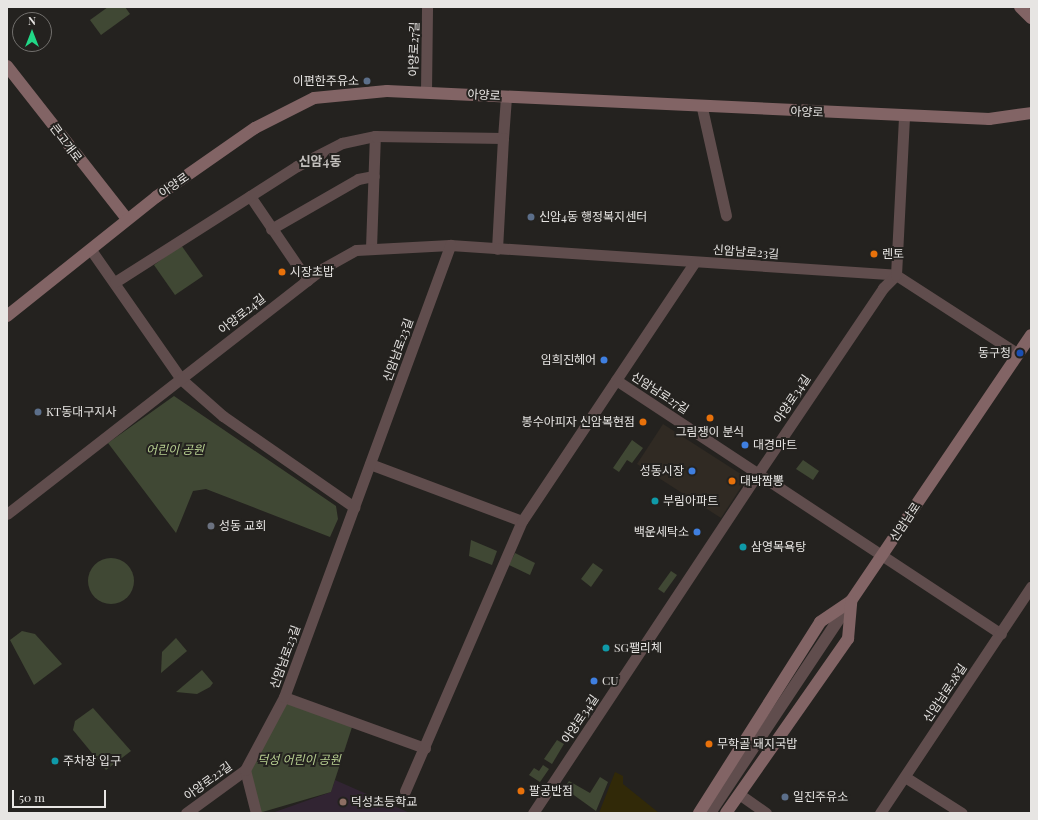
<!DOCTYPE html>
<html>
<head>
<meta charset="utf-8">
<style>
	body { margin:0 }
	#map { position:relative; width:1038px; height:820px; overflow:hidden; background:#24221f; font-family:"Playfair Display","Noto Sans KR",serif }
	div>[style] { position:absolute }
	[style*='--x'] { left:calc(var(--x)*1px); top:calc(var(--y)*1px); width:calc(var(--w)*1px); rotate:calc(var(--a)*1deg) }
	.built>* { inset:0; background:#302a23 }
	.education>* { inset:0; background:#312432 }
	.green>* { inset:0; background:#404834 }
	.round { border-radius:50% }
	.sand>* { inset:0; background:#312908 }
	.minor>* { height:11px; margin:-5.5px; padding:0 5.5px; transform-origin:5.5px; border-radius:5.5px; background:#604d4d }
	.tertiary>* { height:12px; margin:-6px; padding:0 6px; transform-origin:6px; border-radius:6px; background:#604d4d }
	.secondary>* { height:12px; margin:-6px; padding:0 6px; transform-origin:6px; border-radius:6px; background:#826465 }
	.dots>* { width:11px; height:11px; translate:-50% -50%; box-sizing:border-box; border:2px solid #24221f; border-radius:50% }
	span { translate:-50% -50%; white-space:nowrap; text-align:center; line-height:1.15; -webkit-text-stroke:4px #24221f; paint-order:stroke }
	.street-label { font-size:12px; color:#e7e5e3 }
	.poi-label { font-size:12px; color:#e7e5e3 }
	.right { translate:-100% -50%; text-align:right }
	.left { translate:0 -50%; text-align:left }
	.park-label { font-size:12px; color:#b7cf91; font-style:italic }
	.neighbourhood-label { font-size:13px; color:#c3c0bd; font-weight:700 }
	.frame { position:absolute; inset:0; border:8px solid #e7e5e3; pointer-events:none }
	.north { position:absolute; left:12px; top:12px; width:40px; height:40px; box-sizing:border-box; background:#24221f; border:1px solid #72706d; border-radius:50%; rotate:0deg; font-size:11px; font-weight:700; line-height:16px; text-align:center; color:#e7e5e3 }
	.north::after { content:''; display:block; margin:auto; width:14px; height:18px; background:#21d887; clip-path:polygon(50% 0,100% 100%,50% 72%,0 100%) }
	.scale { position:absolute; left:12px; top:790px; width:94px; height:18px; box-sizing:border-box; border:2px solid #e7e5e3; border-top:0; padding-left:5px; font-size:12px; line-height:14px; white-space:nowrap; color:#e7e5e3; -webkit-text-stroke:3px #24221f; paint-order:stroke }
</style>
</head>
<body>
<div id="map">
	<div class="built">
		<div style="clip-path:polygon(663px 424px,747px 478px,721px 518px,637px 464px)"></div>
	</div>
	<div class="education">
		<div style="clip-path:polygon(335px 780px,410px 813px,272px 813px,331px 792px)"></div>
	</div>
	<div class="green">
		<div style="clip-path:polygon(108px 7px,125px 7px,130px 14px,101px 35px,90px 20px)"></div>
		<div style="clip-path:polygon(181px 245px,203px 276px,175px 295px,154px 265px)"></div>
		<div style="clip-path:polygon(174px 396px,336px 506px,338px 519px,330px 537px,206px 489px,193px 491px,176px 533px,108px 443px)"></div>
		<div style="clip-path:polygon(632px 440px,643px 448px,632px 463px,627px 460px,619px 472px,613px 468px)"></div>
		<div style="clip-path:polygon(803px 460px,819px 471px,813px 480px,796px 469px)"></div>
		<div style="clip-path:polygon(471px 540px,497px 551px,492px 565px,469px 556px)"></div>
		<div style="clip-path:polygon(515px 553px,535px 563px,530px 575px,509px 565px)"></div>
		<div class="round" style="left:88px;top:558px;width:46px;height:46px"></div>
		<div style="clip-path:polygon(593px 563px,603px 570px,591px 587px,581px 579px)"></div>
		<div style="clip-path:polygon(671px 571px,677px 575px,664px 593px,658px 589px)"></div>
		<div style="clip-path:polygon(22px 631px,35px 634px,62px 664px,34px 685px,10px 640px)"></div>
		<div style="clip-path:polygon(176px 638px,187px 651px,161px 673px,162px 652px)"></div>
		<div style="clip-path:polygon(202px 670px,213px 683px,210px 687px,197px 694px,176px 692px)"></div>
		<div style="clip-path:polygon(286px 700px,353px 724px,331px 792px,259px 813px,248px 770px)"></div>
		<div style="clip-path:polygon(93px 708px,131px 751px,106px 770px,73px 730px,75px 721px)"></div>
		<div style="clip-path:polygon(557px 740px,564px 744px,552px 764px,544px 759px)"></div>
		<div style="clip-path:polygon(543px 765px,549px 769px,540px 782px,529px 775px,534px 768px,539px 771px)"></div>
		<div style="clip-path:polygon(600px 777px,608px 782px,596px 811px,564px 788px,569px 781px,590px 793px)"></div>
	</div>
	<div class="sand">
		<div style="clip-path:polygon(615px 772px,623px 776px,623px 784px,659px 813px,599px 813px)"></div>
	</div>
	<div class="minor">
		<div style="--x:426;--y:92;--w:85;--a:-89.3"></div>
		<div style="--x:702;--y:108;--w:110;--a:77.4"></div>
		<div style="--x:503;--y:138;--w:41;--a:-85.8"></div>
		<div style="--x:250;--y:196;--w:102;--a:55.8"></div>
		<div style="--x:271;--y:229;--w:100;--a:-29.9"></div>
		<div style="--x:358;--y:179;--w:16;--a:-11"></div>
		<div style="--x:371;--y:248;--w:112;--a:-88"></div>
		<div style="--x:91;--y:250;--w:157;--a:55.1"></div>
		<div style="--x:181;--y:379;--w:56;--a:41.4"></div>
		<div style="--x:223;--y:416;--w:160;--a:34.8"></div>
		<div style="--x:115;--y:282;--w:216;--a:-32.5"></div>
		<div style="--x:297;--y:166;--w:51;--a:-27.1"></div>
		<div style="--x:342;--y:143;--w:34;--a:-12"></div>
		<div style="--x:375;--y:136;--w:128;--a:0.9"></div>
		<div style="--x:503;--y:138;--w:111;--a:93.1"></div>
		<div style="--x:616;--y:380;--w:461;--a:33.4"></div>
		<div style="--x:370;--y:464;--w:162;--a:20.6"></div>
		<div style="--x:7;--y:514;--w:397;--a:-37.9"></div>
		<div style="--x:320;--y:270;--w:41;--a:-29.1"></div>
		<div style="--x:356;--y:250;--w:94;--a:-3"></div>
		<div style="--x:450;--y:245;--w:447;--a:3.8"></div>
		<div style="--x:896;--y:275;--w:145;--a:32.9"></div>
		<div style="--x:284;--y:697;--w:150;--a:19.9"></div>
		<div style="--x:905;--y:777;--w:67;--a:32.3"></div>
		<div style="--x:405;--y:791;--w:294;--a:-66.6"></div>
		<div style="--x:522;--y:521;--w:311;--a:-56.3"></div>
		<div style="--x:739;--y:794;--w:33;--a:35"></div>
		<div style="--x:186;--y:813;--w:73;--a:-36.1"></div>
		<div style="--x:256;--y:813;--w:44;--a:-104.3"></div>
		<div style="--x:245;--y:770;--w:83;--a:-61.9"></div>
		<div style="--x:284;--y:697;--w:482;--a:-69.8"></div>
		<div style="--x:533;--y:813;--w:409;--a:-56.5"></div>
		<div style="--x:759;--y:472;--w:222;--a:-56"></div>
		<div style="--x:883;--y:288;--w:18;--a:-45"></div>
		<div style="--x:896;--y:275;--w:159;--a:-87.1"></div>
		<div style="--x:880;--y:813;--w:272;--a:-56.3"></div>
	</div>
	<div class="tertiary">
		<div style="--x:710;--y:813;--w:255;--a:-56.4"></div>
	</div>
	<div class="secondary">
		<div style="--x:1020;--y:7;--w:16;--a:45"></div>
		<div style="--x:7;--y:66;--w:194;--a:51.9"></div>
		<div style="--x:7;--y:316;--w:191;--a:-38.6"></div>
		<div style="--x:156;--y:197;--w:121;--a:-34.9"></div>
		<div style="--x:255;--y:128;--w:66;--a:-27"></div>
		<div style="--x:314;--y:98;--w:73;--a:-5.5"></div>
		<div style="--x:387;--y:91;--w:603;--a:2.66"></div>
		<div style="--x:989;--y:119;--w:42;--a:-8.1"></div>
		<div style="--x:699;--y:813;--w:226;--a:-57.6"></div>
		<div style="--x:820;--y:622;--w:37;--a:-34"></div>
		<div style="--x:851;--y:601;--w:321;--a:-55.9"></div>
		<div style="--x:726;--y:813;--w:213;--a:-55"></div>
		<div style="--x:848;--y:639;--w:38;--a:-85"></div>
	</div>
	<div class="dots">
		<div style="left:367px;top:81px;background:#5c6f8a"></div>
		<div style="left:531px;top:217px;background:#5c6f8a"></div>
		<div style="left:874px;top:254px;background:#e8710a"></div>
		<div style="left:282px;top:272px;background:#e8710a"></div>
		<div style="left:1020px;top:353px;background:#1a4fb4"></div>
		<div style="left:604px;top:360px;background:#3f7fe0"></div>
		<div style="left:38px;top:412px;background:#5c6f8a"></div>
		<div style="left:710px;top:418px;background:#e8710a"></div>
		<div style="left:643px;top:422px;background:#e8710a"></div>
		<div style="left:745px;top:445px;background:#3f7fe0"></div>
		<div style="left:692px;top:471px;background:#3f7fe0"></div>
		<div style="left:732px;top:481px;background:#e8710a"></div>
		<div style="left:655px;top:501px;background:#0f9aa8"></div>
		<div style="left:211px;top:526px;background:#6b7280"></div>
		<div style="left:697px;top:532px;background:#3f7fe0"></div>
		<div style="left:743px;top:547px;background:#0f9aa8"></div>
		<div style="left:606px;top:648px;background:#0f9aa8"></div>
		<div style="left:594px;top:681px;background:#3f7fe0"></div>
		<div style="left:709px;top:744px;background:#e8710a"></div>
		<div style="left:55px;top:761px;background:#0f9aa8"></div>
		<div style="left:521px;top:791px;background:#e8710a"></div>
		<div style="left:785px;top:797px;background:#5c6f8a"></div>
		<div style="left:343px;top:802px;background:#8d6e63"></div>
	</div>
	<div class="street-label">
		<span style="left:414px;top:49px;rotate:-89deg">아양로27길</span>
		<span style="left:484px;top:95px;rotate:3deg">아양로</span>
		<span style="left:807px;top:112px;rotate:2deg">아양로</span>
		<span style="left:66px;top:143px;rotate:53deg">큰고개로</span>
		<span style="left:174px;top:185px;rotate:-35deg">아양로</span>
		<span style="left:746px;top:252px;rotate:4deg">신암남로23길</span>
		<span style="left:242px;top:314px;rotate:-38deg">아양로24길</span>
		<span style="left:398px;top:350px;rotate:-70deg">신암남로23길</span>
		<span style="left:660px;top:393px;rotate:33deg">신암남로27길</span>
		<span style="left:792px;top:399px;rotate:-56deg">아양로34길</span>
		<span style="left:905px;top:522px;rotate:-56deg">신암남로</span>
		<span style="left:285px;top:657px;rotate:-70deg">신암남로23길</span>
		<span style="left:945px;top:693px;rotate:-56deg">신암남로28길</span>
		<span style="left:580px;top:719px;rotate:-56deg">아양로34길</span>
		<span style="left:208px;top:781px;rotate:-36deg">아양로22길</span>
	</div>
	<div class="poi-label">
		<span class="right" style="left:359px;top:81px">이편한주유소</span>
		<span class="left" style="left:539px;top:217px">신암4동 행정복지센터</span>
		<span class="left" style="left:882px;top:254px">렌토</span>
		<span class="left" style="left:290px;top:272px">시장초밥</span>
		<span class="right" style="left:1011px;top:353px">동구청</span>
		<span class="right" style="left:596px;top:360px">임희진헤어</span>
		<span class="left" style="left:46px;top:412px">KT동대구지사</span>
		<span class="right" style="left:635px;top:422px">봉수아피자 신암복현점</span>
		<span style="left:710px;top:432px">그림쟁이 분식</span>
		<span class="left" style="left:753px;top:445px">대경마트</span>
		<span class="right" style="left:684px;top:471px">성동시장</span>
		<span class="left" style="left:740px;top:481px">대박짬뽕</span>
		<span class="left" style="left:663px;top:501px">부림아파트</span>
		<span class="left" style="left:219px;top:526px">성동 교회</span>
		<span class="right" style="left:689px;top:532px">백운세탁소</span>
		<span class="left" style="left:751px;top:547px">삼영목욕탕</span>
		<span class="left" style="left:614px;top:648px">SG팰리체</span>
		<span class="left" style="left:602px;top:681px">CU</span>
		<span class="left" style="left:717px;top:744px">무학골 돼지국밥</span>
		<span class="left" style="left:63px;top:761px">주차장 입구</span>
		<span class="left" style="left:529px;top:791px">팔공반점</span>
		<span class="left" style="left:793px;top:797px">일진주유소</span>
		<span class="left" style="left:351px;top:802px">덕성초등학교</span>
	</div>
	<div class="park-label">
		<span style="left:175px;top:450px">어린이 공원</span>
		<span style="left:299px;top:760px">덕성 어린이 공원</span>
	</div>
	<div class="neighbourhood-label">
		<span style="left:320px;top:161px">신암4동</span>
	</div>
	<div class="frame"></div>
	<div class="north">N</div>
	<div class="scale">50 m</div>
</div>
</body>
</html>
